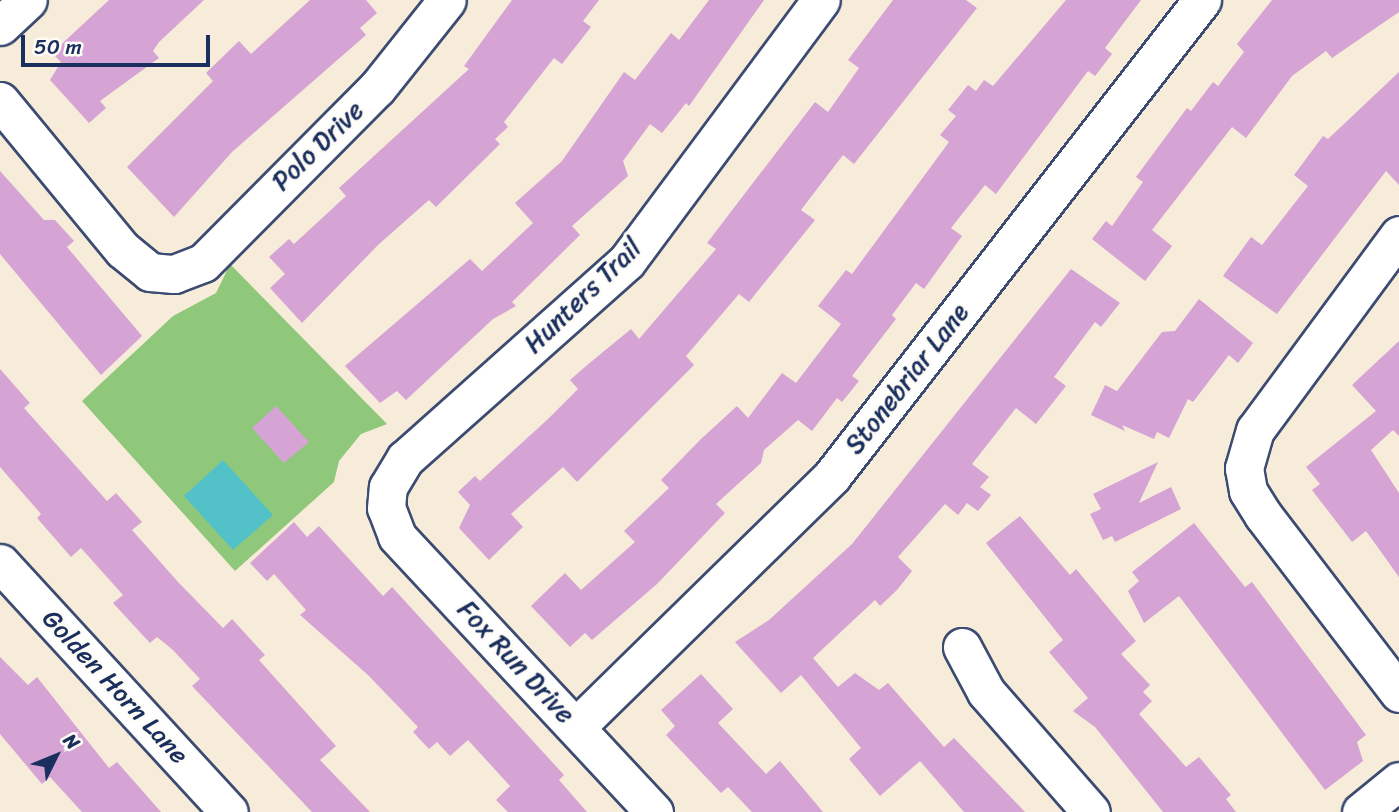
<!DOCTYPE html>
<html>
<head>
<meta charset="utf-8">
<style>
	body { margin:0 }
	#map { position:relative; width:1399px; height:812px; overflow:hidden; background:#f7ecda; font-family:Sriracha,sans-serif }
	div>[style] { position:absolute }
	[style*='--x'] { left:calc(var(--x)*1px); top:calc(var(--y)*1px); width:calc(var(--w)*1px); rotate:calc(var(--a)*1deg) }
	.green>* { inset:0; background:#90c87b }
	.water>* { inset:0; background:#53c1c8 }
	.building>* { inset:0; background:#d5a3d4 }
	.roads { filter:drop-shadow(2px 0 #3c4b71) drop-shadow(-2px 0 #3c4b71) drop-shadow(0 2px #3c4b71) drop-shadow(0 -2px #3c4b71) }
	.minor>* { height:37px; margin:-18.5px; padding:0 18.5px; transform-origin:18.5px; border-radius:18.5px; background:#fff }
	span { translate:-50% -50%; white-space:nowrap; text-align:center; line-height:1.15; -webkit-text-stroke:6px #fdfcf7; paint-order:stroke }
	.street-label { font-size:26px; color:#1b2f5e }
	.north { position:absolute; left:21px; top:721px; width:70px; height:70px; -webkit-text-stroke:5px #fdfcf7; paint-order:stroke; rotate:47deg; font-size:19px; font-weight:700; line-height:28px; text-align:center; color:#1b2f5e }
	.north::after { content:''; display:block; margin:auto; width:24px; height:32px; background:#1b2f5e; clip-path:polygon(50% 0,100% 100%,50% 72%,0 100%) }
	.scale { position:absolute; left:21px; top:35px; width:189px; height:32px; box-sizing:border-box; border:4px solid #1b2f5e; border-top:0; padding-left:9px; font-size:21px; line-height:24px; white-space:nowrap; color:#1b2f5e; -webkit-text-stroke:5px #fdfcf7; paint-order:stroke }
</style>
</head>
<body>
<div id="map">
	<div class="green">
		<div style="clip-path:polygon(230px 264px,387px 424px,361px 434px,339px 461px,334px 482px,235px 571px,82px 401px,173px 316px,216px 293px)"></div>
	</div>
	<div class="water">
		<div style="clip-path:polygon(223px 460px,273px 515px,233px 550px,184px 496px)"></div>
	</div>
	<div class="building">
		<div style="clip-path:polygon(109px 0,204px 0,159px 42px,153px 51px,159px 58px,100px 101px,106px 108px,89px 123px,50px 80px,61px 62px,52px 53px)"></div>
		<div style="clip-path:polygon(310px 0,366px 0,377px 13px,360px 28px,366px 35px,232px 152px,174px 217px,127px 167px,213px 81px,206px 73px,239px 41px,251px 54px)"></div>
		<div style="clip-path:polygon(512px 0,599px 0,583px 21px,591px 27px,562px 64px,554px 58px,504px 122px,508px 127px,495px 139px,500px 144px,436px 207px,429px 200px,378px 245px,302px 323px,270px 288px,285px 274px,269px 257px,289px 239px,294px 244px,346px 196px,339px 188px,469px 69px,464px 66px)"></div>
		<div style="clip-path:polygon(709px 0,764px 0,689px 106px,686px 103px,662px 133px,650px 124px,623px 161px,628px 176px,572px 226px,580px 235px,512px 302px,516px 306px,493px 319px,406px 400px,397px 391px,380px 403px,345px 366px,470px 259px,482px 271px,533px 223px,515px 203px,562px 161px,624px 72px,635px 80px,671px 33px,679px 40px)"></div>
		<div style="clip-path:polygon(893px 0,966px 0,977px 8px,854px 164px,843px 155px,801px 210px,815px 220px,749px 302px,739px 294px,686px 356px,694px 365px,577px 482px,563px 467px,511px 514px,523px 527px,489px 560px,459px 528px,470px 505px,458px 492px,475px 476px,480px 481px,548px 419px,578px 389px,570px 380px,586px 366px,631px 329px,639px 339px,716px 249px,707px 243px,815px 102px,828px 112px,859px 68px,848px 60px)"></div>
		<div style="clip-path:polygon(1066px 0,1141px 0,1105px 48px,1112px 54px,1095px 76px,1088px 71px,996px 194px,985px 185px,951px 228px,962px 236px,924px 289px,916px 283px,892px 315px,896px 319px,852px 376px,859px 381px,842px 402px,837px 398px,812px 431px,798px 420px,764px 450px,761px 463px,716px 504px,725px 513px,657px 584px,592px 640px,585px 633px,570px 647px,531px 606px,565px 573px,581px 590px,635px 542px,624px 531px,669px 488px,661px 480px,701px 439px,737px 406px,748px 418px,782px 373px,796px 383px,841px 324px,818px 306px,846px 270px,852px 274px,949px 142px,940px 135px,956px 116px,948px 110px,968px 85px,976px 91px,984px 80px,993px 86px)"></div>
		<div style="clip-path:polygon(1272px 0,1399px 0,1399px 12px,1332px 58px,1326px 51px,1292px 76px,1246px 138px,1232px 127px,1152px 230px,1172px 246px,1145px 281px,1092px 239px,1106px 221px,1112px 226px,1143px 182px,1136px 177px,1187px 108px,1191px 111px,1213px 82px,1218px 86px,1244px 52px,1237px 44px)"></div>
		<div style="clip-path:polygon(1399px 72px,1399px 185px,1386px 171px,1277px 314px,1223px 276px,1251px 237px,1262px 245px,1308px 186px,1294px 175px,1323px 136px,1328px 139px)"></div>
		<div style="clip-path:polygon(0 171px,44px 220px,55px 220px,74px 241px,67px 247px,142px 336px,101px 375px,0 254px)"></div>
		<div style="clip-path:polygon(1071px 269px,1120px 303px,1101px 327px,1095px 322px,1054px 377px,1066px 386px,1036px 424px,1016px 408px,972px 464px,989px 477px,980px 487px,991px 495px,978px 511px,967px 503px,958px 515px,945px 504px,898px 557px,912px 571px,897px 590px,880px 606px,875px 600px,813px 658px,838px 687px,855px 673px,879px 690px,888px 683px,944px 747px,954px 738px,1025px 812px,964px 812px,920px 761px,880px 796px,849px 759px,861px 748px,801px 675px,781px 693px,735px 642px,769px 620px,852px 544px)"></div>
		<div style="clip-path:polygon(1199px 299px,1253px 343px,1238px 363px,1229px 355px,1193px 402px,1188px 399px,1169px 438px,1157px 432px,1154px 439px,1122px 425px,1125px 431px,1091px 415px,1105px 385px,1117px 391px,1162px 332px,1175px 331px)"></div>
		<div style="clip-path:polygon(1399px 341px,1399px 436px,1393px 430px,1371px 450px,1399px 493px,1399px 577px,1366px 531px,1352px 542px,1312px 490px,1320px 484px,1306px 467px,1376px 411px,1352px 385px)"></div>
		<div style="clip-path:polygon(0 369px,30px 403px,24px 408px,107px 501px,116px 493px,142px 522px,132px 530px,178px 582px,223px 628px,232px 619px,265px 655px,259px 660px,336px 746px,320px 760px,370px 812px,312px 812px,192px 686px,200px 679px,173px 650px,157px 637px,150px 643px,113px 603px,123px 595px,81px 548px,71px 557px,37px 518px,41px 514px,0 467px)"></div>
		<div style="clip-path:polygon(276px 406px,309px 442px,284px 463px,252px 428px)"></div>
		<div style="clip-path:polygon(1158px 462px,1139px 503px,1171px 487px,1181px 509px,1115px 542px,1112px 536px,1103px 540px,1090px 514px,1101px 509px,1093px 494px)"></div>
		<div style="clip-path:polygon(1020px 516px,1070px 575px,1076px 569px,1136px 641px,1121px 654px,1150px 685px,1143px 692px,1152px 701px,1139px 714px,1186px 767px,1199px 757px,1231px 795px,1226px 799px,1236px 812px,1163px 812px,1095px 727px,1073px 711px,1088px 698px,1049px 652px,1063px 640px,986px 543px)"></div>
		<div style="clip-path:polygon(294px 522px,307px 537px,319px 526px,383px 596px,392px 587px,564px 775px,559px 780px,587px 812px,508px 812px,496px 800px,510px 786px,468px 740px,450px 756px,437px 742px,429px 749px,413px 732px,418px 727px,368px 675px,300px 615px,306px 610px,274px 574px,267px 581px,250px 563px)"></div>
		<div style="clip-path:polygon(1194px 523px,1245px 587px,1252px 582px,1366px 735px,1357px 742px,1363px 761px,1325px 790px,1179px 596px,1144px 623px,1128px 591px,1139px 581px,1132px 572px)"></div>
		<div style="clip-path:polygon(0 657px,28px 685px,37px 677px,109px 768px,117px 762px,161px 812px,82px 812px,50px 777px,42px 784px,0 734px)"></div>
		<div style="clip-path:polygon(701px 674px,733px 709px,718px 723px,766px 774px,780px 761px,823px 812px,752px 812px,728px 787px,721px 793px,666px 735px,675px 726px,661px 710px)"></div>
	</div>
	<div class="roads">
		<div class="minor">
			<div style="--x:0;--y:26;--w:38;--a:-43"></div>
			<div style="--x:0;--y:101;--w:193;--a:50.5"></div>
			<div style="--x:123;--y:250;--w:35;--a:39"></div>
			<div style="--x:150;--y:272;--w:24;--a:5"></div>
			<div style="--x:174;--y:274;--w:31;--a:-21"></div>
			<div style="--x:203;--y:263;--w:247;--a:-45.2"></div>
			<div style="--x:377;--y:88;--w:112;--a:-51.5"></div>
			<div style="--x:1399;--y:235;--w:242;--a:126.4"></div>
			<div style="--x:1255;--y:430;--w:40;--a:106"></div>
			<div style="--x:1244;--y:468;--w:23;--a:80"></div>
			<div style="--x:1248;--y:491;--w:28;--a:58"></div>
			<div style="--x:1263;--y:515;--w:224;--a:52.6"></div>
			<div style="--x:0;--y:563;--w:338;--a:47.4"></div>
			<div style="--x:962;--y:647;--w:51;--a:61.9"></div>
			<div style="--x:986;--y:692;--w:159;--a:48.8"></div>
			<div style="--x:576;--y:727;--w:359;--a:-44.4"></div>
			<div style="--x:832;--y:476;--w:603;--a:-52.14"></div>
			<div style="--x:654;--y:812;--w:377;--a:-133"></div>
			<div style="--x:397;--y:536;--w:30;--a:-111"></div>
			<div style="--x:386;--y:508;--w:21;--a:-85"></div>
			<div style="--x:388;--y:487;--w:33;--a:-59"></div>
			<div style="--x:405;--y:459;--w:297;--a:-41.7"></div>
			<div style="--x:627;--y:261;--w:325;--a:-53.4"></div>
			<div style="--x:1361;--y:812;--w:49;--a:-39.2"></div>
		</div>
	</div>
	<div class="street-label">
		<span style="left:318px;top:146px;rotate:-44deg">Polo Drive</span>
		<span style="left:583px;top:296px;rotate:-44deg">Hunters Trail</span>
		<span style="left:907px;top:379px;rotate:-52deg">Stonebriar Lane</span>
		<span style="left:516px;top:662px;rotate:47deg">Fox Run Drive</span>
		<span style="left:115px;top:687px;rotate:47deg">Golden Horn Lane</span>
	</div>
	<div class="north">N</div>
	<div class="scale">50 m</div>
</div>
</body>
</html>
